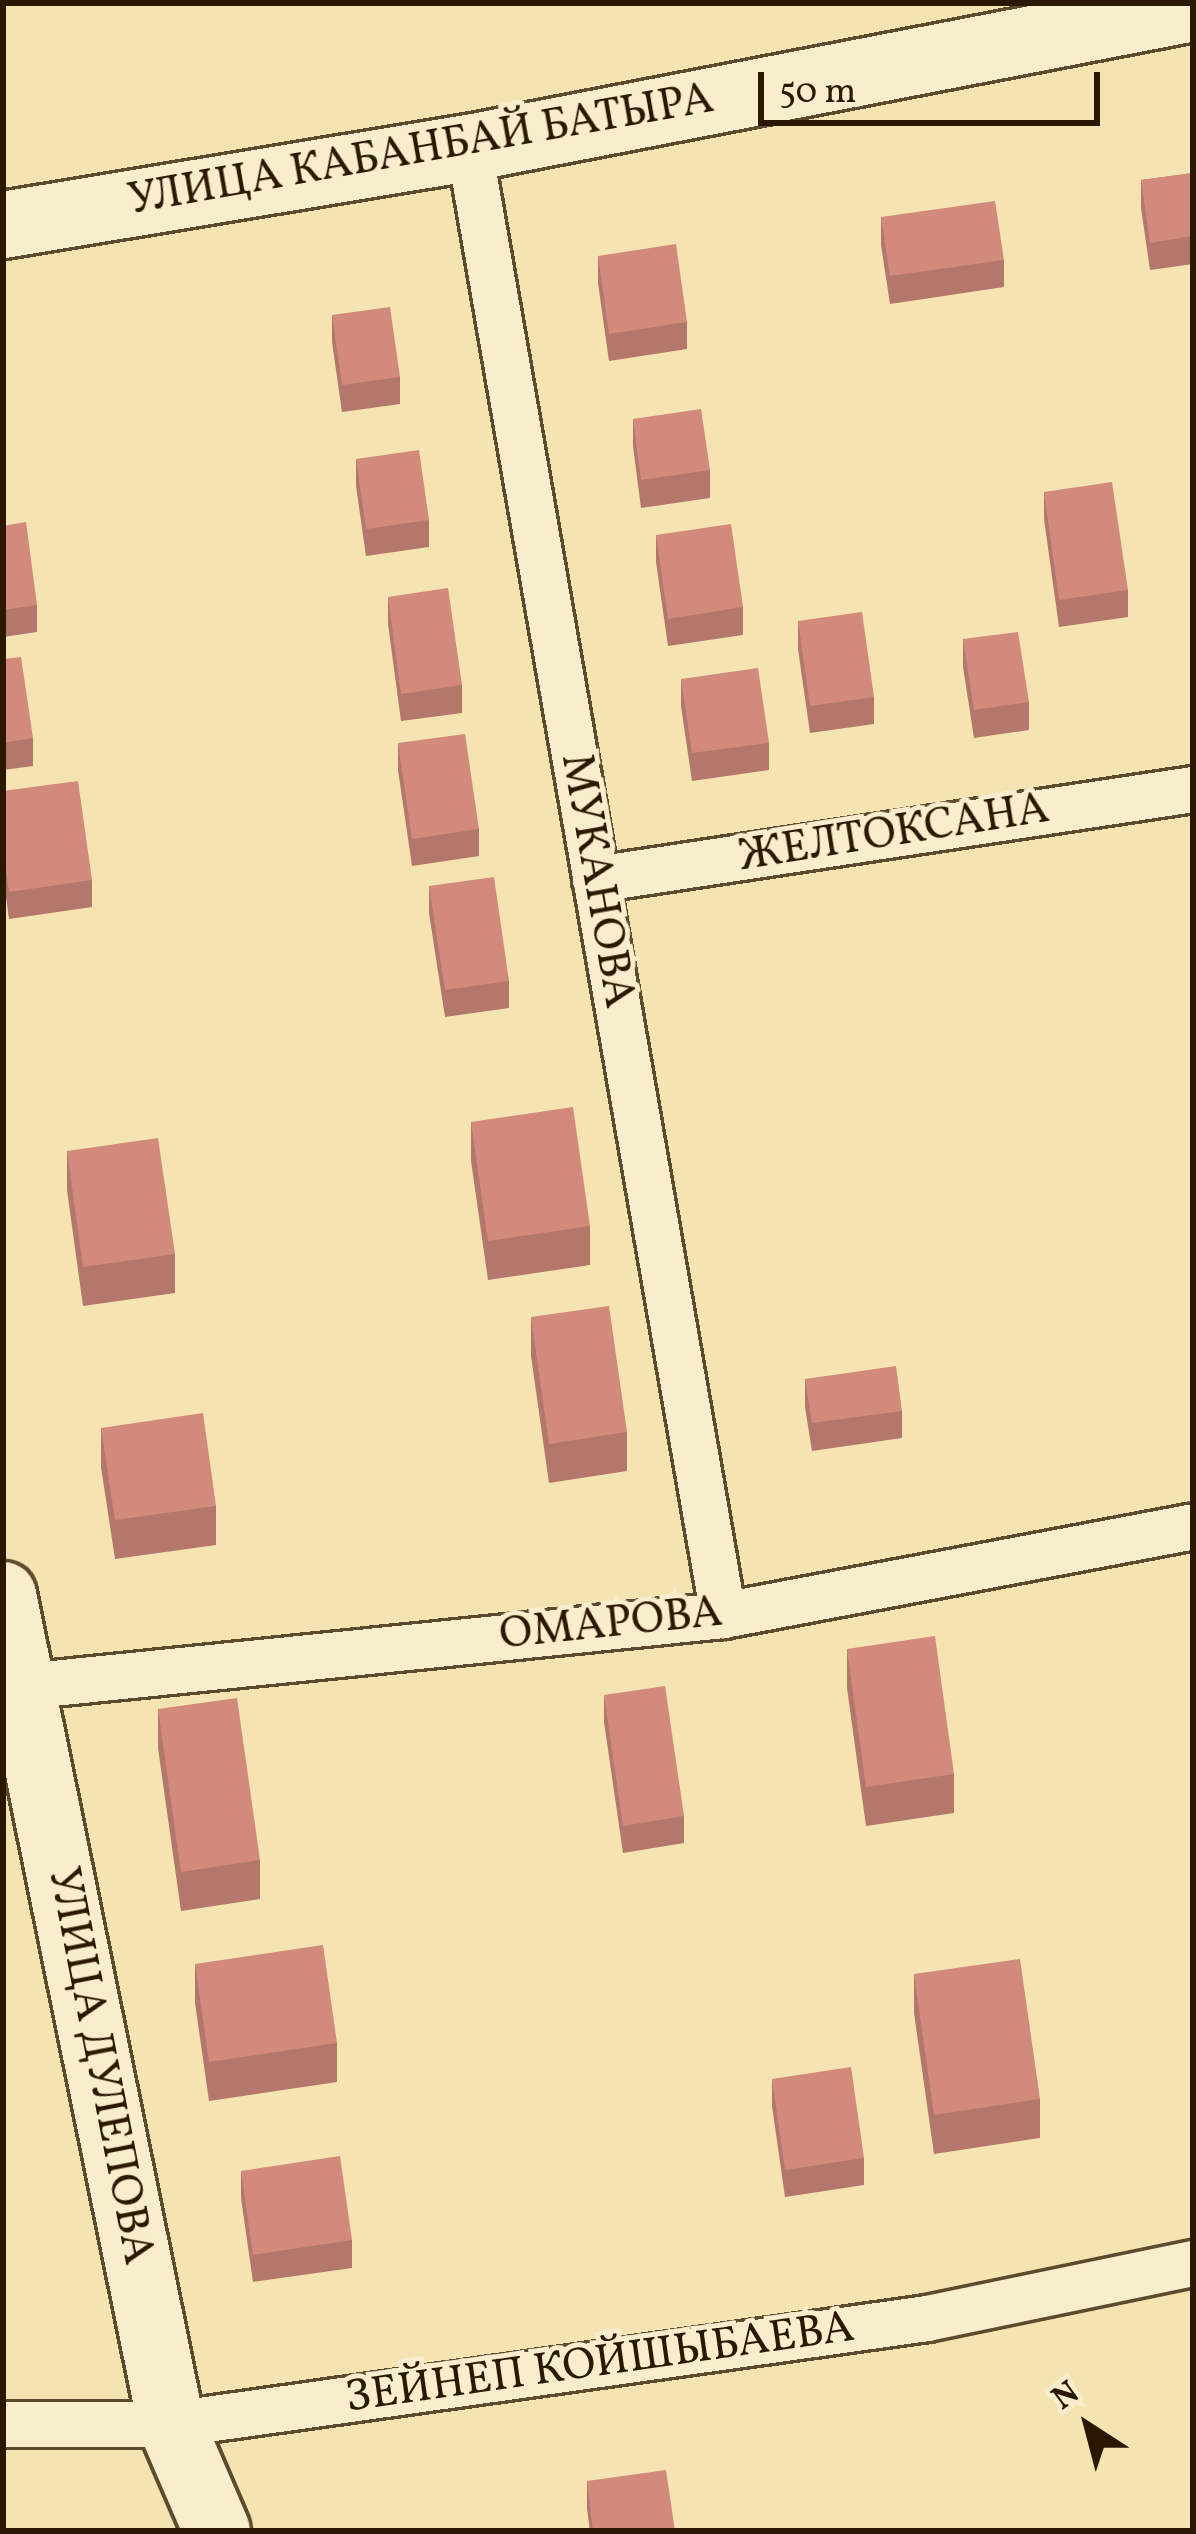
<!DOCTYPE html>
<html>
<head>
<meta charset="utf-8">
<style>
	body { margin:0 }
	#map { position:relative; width:1196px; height:2534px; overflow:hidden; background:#f5e3b1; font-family:Vollkorn,serif }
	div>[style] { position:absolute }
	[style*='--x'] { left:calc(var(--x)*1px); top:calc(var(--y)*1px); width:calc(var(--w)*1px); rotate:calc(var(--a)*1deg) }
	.roads { filter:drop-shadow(3px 0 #5d4b2e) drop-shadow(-3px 0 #5d4b2e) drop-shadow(0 3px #5d4b2e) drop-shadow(0 -3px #5d4b2e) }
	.street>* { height:45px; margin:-22.5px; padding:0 22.5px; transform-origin:22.5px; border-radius:22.5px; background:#f8edcc }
	.secondary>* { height:66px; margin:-33px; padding:0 33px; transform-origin:33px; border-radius:33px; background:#f8edcc }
	.wall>* { inset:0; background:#b4776b }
	.building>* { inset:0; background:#d18a7c }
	span { translate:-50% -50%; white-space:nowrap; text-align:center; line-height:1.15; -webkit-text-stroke:10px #f8edcc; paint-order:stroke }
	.street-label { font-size:45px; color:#2a1802 }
	.frame { position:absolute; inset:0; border:6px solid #2a1802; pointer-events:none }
	.north { position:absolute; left:1028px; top:2366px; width:120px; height:120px; -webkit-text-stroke:9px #f8edcc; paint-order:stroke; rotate:324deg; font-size:33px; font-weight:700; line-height:48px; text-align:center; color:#2a1802 }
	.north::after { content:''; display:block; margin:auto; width:42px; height:54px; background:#2a1802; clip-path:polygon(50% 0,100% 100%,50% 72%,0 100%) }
	.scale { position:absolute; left:758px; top:72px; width:342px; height:54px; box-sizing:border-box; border:6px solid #2a1802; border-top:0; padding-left:15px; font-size:36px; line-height:42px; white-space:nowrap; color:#2a1802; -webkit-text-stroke:9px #f8edcc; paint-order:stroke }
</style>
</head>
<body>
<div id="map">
	<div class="roads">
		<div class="street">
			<div style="--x:469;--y:148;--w:1489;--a:80.18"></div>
			<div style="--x:595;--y:879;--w:605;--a:-8.56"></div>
			<div style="--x:23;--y:1686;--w:704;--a:-5.79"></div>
			<div style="--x:723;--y:1615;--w:478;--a:-10.7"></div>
			<div style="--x:3;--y:2424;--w:168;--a:0"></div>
			<div style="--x:171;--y:2424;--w:763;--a:-7.98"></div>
			<div style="--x:927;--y:2318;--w:272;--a:-11.7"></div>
		</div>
		<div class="secondary">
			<div style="--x:3;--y:225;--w:472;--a:-9.4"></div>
			<div style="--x:469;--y:148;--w:737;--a:-10.94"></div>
			<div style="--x:3;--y:1595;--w:846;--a:78.54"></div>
			<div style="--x:171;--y:2424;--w:116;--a:66.7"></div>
		</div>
	</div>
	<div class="wall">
		<div style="clip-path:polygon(1193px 173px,1193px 264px,1150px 270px,1141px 208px,1141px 180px)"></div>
		<div style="clip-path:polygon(881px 217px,1004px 260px,1004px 287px,890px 304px,881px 245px)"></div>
		<div style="clip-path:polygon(598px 256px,687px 322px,687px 349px,609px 361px,598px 283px)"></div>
		<div style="clip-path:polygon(332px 315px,400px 377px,400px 404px,342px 412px,332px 342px)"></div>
		<div style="clip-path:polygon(633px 419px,710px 470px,710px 498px,641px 508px,633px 446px)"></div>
		<div style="clip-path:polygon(356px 459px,429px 520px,429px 547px,366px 556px,356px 486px)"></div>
		<div style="clip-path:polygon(1044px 492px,1128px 590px,1128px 617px,1059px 627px,1044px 519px)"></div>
		<div style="clip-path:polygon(3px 526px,37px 605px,37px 632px,3px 637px)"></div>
		<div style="clip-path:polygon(656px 535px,743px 607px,743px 635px,668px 646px,656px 562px)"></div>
		<div style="clip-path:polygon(388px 597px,462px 685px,462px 713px,401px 721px,388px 624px)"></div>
		<div style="clip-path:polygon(798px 621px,874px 697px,874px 724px,810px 733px,798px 649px)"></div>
		<div style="clip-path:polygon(963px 639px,1029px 702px,1029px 730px,974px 738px,963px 667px)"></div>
		<div style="clip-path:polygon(3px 659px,33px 738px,33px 766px,3px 770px)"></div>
		<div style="clip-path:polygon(681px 679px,769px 743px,769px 770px,692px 781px,681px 706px)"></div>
		<div style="clip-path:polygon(398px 743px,479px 829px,479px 856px,412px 866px,398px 770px)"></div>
		<div style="clip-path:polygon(3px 791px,92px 880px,92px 907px,9px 919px,3px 875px)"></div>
		<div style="clip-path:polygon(429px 886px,509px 981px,509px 1008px,445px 1017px,429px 913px)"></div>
		<div style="clip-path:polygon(471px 1122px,590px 1226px,590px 1265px,488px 1280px,471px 1161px)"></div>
		<div style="clip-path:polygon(67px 1151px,175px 1254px,175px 1293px,83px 1306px,67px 1190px)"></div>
		<div style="clip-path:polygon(531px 1317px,627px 1432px,627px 1471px,549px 1483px,531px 1356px)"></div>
		<div style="clip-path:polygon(805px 1379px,902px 1411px,902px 1438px,812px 1451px,805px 1407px)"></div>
		<div style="clip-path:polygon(101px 1428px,216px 1506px,216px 1545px,115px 1559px,101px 1467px)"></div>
		<div style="clip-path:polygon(847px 1649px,954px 1774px,954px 1813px,866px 1826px,847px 1688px)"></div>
		<div style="clip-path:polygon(604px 1695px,684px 1816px,684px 1843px,623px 1853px,604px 1722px)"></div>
		<div style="clip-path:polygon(158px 1709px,260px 1860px,260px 1899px,181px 1911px,158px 1748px)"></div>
		<div style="clip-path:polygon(195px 1964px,337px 2043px,337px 2082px,209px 2101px,195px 2003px)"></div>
		<div style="clip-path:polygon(914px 1974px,1040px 2099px,1040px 2138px,934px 2154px,914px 2013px)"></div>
		<div style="clip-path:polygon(772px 2079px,864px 2158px,864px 2185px,785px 2197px,772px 2106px)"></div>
		<div style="clip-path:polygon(241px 2171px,352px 2240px,352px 2268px,253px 2282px,241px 2198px)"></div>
		<div style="clip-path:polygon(587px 2481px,675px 2531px,590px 2531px,587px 2509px)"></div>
	</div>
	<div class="building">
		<div style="clip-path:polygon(1193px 173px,1193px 236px,1150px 243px,1141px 180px)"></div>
		<div style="clip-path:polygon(995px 201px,1004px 260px,890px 276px,881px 217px)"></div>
		<div style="clip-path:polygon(676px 244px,687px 322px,609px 334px,598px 256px)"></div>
		<div style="clip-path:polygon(390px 307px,400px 377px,342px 385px,332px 315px)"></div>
		<div style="clip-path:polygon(701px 409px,710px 470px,641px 480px,633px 419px)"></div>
		<div style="clip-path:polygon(419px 450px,429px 520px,366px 529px,356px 459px)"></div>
		<div style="clip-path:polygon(1112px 482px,1128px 590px,1059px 600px,1044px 492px)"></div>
		<div style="clip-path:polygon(26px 522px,37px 605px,3px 610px,3px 526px)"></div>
		<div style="clip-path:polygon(731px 524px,743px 607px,668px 619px,656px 535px)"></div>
		<div style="clip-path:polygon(448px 588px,462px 685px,401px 694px,388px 597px)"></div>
		<div style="clip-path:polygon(862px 612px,874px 697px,810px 706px,798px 621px)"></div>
		<div style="clip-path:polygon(1018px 632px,1029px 702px,974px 710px,963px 639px)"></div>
		<div style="clip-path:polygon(21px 657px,33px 738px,3px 743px,3px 659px)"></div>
		<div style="clip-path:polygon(758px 668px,769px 743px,692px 753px,681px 679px)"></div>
		<div style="clip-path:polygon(465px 734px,479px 829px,412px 839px,398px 743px)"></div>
		<div style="clip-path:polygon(78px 781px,92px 880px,9px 892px,3px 848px,3px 791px)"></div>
		<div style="clip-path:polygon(494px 877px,509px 981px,445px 990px,429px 886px)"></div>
		<div style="clip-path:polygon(573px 1107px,590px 1226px,488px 1241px,471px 1122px)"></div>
		<div style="clip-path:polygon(158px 1138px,175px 1254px,83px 1267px,67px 1151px)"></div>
		<div style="clip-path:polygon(609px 1306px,627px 1432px,549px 1444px,531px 1317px)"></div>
		<div style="clip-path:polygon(896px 1366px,902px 1411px,812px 1423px,805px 1379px)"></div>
		<div style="clip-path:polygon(203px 1413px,216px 1506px,115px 1520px,101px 1428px)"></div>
		<div style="clip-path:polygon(935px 1636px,954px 1774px,866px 1787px,847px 1649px)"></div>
		<div style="clip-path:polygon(665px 1686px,684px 1816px,623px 1826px,604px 1695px)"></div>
		<div style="clip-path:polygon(237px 1698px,260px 1860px,181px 1872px,158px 1709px)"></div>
		<div style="clip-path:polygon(323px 1945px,337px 2043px,209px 2062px,195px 1964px)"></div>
		<div style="clip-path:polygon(1020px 1959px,1040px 2099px,934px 2115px,914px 1974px)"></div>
		<div style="clip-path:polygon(851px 2067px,864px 2158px,785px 2170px,772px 2079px)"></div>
		<div style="clip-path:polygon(340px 2156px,352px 2240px,253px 2255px,241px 2171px)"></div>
		<div style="clip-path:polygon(666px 2470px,675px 2531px,593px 2531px,587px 2481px)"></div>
	</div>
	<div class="street-label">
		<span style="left:421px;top:151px;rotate:-10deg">УЛИЦА КАБАНБАЙ БАТЫРА</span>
		<span style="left:894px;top:834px;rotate:-9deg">ЖЕЛТОКСАНА</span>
		<span style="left:596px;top:881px;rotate:80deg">МУКАНОВА</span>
		<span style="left:611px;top:1625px;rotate:-6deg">ОМАРОВА</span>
		<span style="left:99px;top:2066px;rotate:79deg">УЛИЦА ДУЛЕПОВА</span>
		<span style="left:600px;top:2364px;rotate:-8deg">ЗЕЙНЕП КОЙШЫБАЕВА</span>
	</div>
	<div class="frame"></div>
	<div class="north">N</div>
	<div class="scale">50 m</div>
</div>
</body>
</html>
